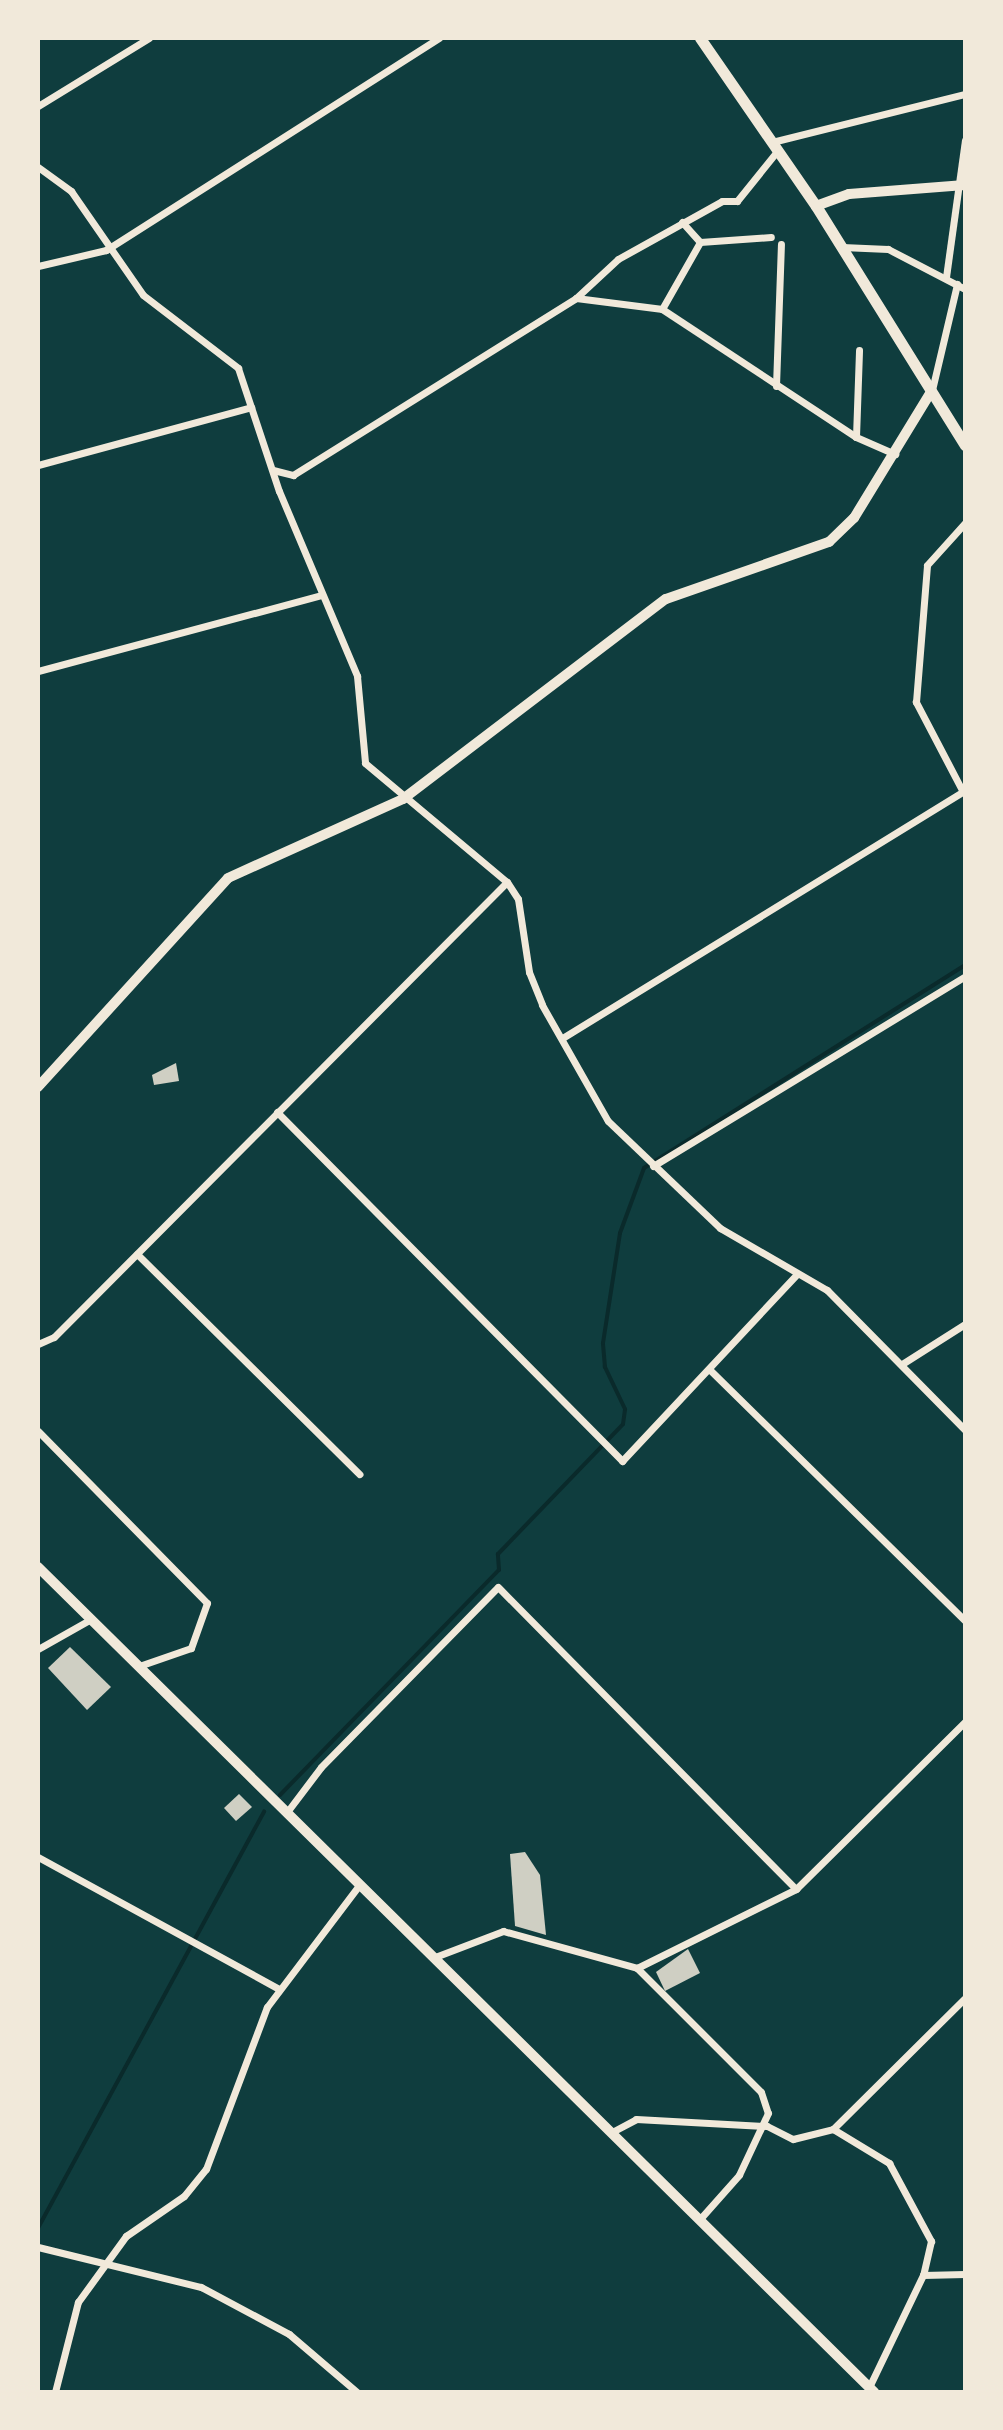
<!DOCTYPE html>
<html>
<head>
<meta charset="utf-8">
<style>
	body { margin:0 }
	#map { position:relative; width:1003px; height:2430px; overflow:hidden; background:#0f3d3e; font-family:Quicksand,sans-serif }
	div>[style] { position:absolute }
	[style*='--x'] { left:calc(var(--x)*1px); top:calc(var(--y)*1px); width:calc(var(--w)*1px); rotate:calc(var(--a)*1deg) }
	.stream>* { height:4px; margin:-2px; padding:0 2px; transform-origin:2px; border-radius:2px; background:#0a2a2b }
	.building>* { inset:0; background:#cfcfc3 }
	.minor>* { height:7px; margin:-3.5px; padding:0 3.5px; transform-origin:3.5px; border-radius:3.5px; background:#f1e9da }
	.secondary>* { height:10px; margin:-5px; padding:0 5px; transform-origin:5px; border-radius:5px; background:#f1e9da }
	.trunk>* { height:11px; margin:-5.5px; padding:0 5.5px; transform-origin:5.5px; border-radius:5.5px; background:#f1e9da }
	span { translate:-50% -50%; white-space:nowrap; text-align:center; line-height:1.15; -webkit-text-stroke:6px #f1e9da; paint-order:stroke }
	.frame { position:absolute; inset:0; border:40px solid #f1e9da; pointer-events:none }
</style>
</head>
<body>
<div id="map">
	<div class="stream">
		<div style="--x:280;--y:1795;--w:314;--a:-45.8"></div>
		<div style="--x:499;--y:1570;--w:16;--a:-94"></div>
		<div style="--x:498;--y:1554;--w:180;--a:-46.1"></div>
		<div style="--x:623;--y:1424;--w:15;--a:-82"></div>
		<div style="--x:625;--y:1409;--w:47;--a:-115.5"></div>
		<div style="--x:605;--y:1367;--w:24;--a:-95"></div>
		<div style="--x:603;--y:1343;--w:111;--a:-81.2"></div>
		<div style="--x:620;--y:1233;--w:69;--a:-69.7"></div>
		<div style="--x:644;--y:1168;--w:380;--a:-32.3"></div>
		<div style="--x:38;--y:2228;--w:474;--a:-61.5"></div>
	</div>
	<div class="building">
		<div style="clip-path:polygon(176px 1063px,179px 1081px,154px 1085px,152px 1075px)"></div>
		<div style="clip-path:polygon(70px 1647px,111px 1687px,87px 1710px,48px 1668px)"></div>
		<div style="clip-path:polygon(239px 1794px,252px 1807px,236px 1821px,224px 1808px)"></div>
		<div style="clip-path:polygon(525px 1852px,540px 1875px,546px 1935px,515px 1926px,510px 1854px)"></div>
		<div style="clip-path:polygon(688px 1949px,700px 1973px,665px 1991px,656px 1972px)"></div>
	</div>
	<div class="minor">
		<div style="--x:38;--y:106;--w:130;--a:-31.5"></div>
		<div style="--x:772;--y:142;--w:199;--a:-14"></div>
		<div style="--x:38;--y:167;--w:41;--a:36"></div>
		<div style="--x:71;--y:191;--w:126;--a:55.3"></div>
		<div style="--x:143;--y:295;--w:120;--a:37.5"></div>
		<div style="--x:238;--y:368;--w:130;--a:71.6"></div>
		<div style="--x:279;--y:491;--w:201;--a:67.1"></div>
		<div style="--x:357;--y:676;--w:87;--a:84.7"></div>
		<div style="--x:365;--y:763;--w:185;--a:40"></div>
		<div style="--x:507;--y:882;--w:20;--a:57"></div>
		<div style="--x:518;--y:899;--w:74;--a:81.4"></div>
		<div style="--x:529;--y:972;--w:35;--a:68"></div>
		<div style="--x:542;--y:1005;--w:133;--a:60.4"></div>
		<div style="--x:608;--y:1121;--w:155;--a:43.7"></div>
		<div style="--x:720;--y:1228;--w:124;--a:30.1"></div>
		<div style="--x:827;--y:1290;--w:197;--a:45.4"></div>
		<div style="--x:682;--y:222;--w:27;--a:48"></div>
		<div style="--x:700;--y:242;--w:71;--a:-4"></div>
		<div style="--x:842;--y:247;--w:46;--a:2.5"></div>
		<div style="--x:888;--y:249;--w:87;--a:27.5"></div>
		<div style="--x:38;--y:266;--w:70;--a:-13.2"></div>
		<div style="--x:106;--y:250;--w:395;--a:-32.5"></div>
		<div style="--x:946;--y:277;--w:138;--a:-82.1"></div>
		<div style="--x:576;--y:298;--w:87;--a:7.3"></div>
		<div style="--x:662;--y:309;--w:232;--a:33.4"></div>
		<div style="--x:856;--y:437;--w:43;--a:23.6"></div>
		<div style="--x:662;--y:309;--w:77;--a:-60.4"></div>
		<div style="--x:776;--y:386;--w:142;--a:-88"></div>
		<div style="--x:932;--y:390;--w:109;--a:-76.7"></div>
		<div style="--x:856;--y:437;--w:87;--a:-88"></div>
		<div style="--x:38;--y:465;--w:221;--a:-15.2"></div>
		<div style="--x:273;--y:470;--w:21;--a:14"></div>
		<div style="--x:293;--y:475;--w:334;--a:-32"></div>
		<div style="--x:576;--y:298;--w:57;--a:-42.9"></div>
		<div style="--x:618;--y:259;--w:119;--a:-29.1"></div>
		<div style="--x:722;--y:201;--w:15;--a:0"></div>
		<div style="--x:737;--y:201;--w:65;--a:-51.2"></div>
		<div style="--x:38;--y:671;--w:294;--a:-15"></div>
		<div style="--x:963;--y:792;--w:102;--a:-117.6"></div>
		<div style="--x:916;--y:702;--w:137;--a:-85.4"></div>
		<div style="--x:927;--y:565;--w:57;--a:-47.9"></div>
		<div style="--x:564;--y:1037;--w:471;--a:-31.6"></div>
		<div style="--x:277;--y:1112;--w:491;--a:45.3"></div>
		<div style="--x:622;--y:1461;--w:256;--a:-46.9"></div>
		<div style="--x:653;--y:1166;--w:365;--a:-31.3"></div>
		<div style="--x:137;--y:1254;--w:313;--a:44.7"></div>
		<div style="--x:38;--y:1344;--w:17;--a:-24"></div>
		<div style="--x:54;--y:1337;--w:642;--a:-45.13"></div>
		<div style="--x:902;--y:1364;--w:75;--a:-32.4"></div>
		<div style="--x:710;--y:1370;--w:358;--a:44.5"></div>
		<div style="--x:38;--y:1431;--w:241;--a:45.5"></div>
		<div style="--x:207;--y:1603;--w:48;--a:109.6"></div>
		<div style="--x:191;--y:1648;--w:55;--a:160.9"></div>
		<div style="--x:38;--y:1649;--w:61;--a:-29.5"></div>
		<div style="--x:287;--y:1812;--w:56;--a:-52.9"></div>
		<div style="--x:321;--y:1767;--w:252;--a:-45.5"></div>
		<div style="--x:498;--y:1587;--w:424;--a:45.4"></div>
		<div style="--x:38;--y:1857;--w:275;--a:28.7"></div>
		<div style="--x:435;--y:1957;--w:73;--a:-20.9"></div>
		<div style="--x:503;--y:1931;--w:139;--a:15.4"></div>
		<div style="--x:637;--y:1968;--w:178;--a:-26.4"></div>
		<div style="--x:796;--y:1889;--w:238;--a:-44.7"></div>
		<div style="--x:637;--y:1968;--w:175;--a:45"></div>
		<div style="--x:761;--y:2092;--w:22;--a:72"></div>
		<div style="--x:768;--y:2113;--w:68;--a:115.1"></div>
		<div style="--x:739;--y:2175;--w:59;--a:131.6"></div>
		<div style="--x:833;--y:2129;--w:66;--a:31.3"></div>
		<div style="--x:889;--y:2163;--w:89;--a:61.7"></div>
		<div style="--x:931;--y:2241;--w:35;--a:103"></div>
		<div style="--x:923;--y:2275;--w:124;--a:115.7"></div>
		<div style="--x:612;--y:2132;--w:27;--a:-28"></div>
		<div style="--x:636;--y:2119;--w:131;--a:3.1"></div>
		<div style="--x:767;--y:2126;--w:29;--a:27"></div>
		<div style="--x:793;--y:2139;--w:41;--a:-14"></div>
		<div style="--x:833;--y:2129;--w:186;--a:-44.8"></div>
		<div style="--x:38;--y:2247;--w:168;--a:13.8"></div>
		<div style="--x:201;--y:2287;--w:100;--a:28.1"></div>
		<div style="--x:289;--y:2334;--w:89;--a:40.5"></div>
		<div style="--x:923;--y:2275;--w:42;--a:-1.4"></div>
		<div style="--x:55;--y:2392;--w:93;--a:-75.7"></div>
		<div style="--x:78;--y:2302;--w:82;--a:-54"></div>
		<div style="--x:126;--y:2236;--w:70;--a:-34.6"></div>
		<div style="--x:184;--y:2196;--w:35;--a:-51"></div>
		<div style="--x:206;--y:2169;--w:173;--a:-69.4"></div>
		<div style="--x:267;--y:2007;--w:154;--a:-52.9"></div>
	</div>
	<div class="secondary">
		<div style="--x:816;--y:206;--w:35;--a:-20"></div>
		<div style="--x:849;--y:194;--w:116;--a:-4.4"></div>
		<div style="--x:38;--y:1087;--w:282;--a:-47.7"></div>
		<div style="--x:228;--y:878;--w:192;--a:-24.3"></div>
		<div style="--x:403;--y:799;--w:330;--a:-37.3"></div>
		<div style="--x:666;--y:599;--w:173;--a:-19.3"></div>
		<div style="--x:829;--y:542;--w:35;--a:-44"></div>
		<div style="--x:854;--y:518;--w:148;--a:-58.6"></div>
		<div style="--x:38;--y:1567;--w:1175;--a:44.62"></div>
	</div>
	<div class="trunk">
		<div style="--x:700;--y:38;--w:204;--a:55.4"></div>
		<div style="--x:816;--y:206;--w:282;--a:58.1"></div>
	</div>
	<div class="frame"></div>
</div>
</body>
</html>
